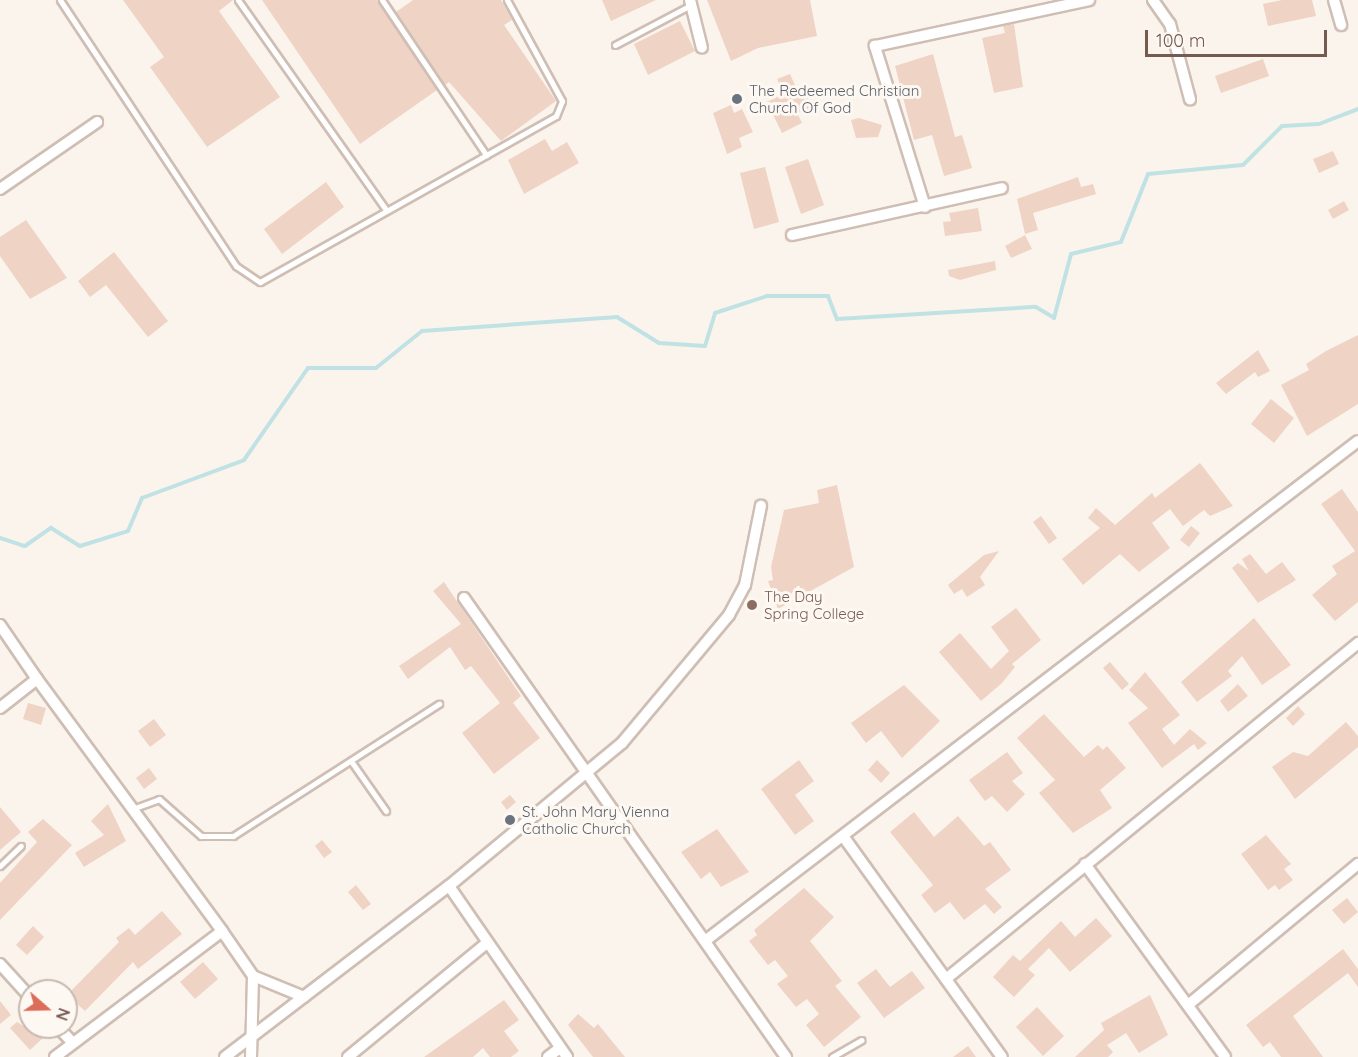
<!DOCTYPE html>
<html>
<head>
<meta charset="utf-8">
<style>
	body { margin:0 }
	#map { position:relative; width:1358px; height:1057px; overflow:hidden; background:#fbf4ec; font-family:Quicksand,sans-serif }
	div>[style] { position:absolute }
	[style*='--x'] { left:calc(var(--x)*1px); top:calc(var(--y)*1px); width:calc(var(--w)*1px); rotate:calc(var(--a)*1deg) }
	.stream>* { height:4px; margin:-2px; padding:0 2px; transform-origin:2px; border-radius:2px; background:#c1e2e4 }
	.building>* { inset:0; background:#efd3c5 }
	.roads { filter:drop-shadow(2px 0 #cfbeb4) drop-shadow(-2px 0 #cfbeb4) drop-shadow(0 2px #cfbeb4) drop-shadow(0 -2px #cfbeb4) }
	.lane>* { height:5px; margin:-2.5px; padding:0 2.5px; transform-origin:2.5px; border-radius:2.5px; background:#fff }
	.street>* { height:10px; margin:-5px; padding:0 5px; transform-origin:5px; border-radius:5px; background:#fff }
	.dots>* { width:16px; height:16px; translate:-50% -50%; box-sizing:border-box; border:3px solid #fef8f2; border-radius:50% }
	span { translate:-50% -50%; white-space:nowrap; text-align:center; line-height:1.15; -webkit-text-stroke:6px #fef8f2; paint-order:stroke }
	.worship-label { font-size:15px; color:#5b616d }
	.left { translate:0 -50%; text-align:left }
	.education-label { font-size:15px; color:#785e54 }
	.north { position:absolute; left:18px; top:979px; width:60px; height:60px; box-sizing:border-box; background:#fef8f2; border:2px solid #c7b9b1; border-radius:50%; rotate:110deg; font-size:16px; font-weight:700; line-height:24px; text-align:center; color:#755a50 }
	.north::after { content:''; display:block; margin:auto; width:21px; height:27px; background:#db6e5b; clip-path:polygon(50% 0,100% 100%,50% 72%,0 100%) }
	.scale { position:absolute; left:1145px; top:30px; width:182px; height:27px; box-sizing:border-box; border:3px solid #755a50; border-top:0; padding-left:8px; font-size:18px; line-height:21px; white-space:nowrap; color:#755a50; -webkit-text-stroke:4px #fef8f2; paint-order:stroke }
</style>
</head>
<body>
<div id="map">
	<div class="stream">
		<div style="--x:0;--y:538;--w:26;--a:18"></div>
		<div style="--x:25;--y:546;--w:32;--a:-35"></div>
		<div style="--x:51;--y:528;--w:34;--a:32"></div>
		<div style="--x:80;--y:546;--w:50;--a:-17.4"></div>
		<div style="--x:128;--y:531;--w:36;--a:-67"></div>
		<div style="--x:142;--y:498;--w:109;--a:-20.4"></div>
		<div style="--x:244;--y:460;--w:112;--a:-55.2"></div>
		<div style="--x:308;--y:368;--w:68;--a:0"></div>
		<div style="--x:376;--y:368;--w:59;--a:-38.8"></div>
		<div style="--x:422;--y:331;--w:196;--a:-4.1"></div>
		<div style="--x:617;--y:317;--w:49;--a:31.8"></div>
		<div style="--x:659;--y:343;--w:46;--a:3.7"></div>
		<div style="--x:705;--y:346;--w:34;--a:-73"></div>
		<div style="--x:715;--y:313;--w:55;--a:-18.1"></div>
		<div style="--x:767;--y:296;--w:61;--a:0"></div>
		<div style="--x:828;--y:296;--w:25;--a:69"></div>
		<div style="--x:837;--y:319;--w:199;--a:-3.5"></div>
		<div style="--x:1036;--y:307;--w:21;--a:31"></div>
		<div style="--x:1054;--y:318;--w:66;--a:-75.1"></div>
		<div style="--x:1071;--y:254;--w:51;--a:-13.5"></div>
		<div style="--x:1121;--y:242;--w:73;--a:-68.3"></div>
		<div style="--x:1148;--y:174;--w:95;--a:-5.4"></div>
		<div style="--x:1243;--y:165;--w:55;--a:-45"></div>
		<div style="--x:1282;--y:126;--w:37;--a:-3"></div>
		<div style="--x:1319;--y:124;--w:42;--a:-21"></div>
	</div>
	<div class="building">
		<div style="clip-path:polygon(123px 0,233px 0,219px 11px,280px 97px,207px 147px,150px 67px,164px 57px)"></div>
		<div style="clip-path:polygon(262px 0,377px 0,437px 90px,360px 144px)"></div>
		<div style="clip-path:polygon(413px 0,501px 0,512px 20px,504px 25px,556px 101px,501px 141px,449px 82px,445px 85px,396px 12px)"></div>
		<div style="clip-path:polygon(602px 0,656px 0,611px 21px)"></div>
		<div style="clip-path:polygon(707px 0,810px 0,817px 36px,758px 48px,731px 61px)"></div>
		<div style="clip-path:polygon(1282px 0,1312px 0,1316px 16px,1268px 26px,1263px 4px)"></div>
		<div style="clip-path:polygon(680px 21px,695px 51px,648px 75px,634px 44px)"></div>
		<div style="clip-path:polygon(1014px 24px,1023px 87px,994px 93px,982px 38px,1005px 33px,1003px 26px)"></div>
		<div style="clip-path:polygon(933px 54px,955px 137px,962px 135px,972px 168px,944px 176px,932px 135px,914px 140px,895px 66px)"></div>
		<div style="clip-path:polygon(1263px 59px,1269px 76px,1221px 93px,1215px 76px)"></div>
		<div style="clip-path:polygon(790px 74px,798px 92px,805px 90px,811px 108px,797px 113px,802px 123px,782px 133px,767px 102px,783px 94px,777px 79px)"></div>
		<div style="clip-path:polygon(731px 105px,734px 113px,742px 109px,753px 132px,739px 138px,742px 147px,727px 154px,713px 113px)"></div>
		<div style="clip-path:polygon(859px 118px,882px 125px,878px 137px,856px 138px,851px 120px)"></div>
		<div style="clip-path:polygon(545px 139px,552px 151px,567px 142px,579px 163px,524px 194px,508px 160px)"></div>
		<div style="clip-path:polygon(1333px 151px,1339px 164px,1319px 173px,1313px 159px)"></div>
		<div style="clip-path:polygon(808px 159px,824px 205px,801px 214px,785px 167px)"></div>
		<div style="clip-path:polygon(765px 167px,779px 222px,754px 229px,740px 173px)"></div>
		<div style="clip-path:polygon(1078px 177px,1081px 187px,1093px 184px,1096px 194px,1033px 213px,1038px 230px,1025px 234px,1017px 199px)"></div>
		<div style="clip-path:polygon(326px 182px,344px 207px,282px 254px,264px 229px)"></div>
		<div style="clip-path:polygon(1344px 201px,1349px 210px,1333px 219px,1328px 210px)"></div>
		<div style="clip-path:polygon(978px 208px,982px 231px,945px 236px,943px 222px,951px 221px,949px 213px)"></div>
		<div style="clip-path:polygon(26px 220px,67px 278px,30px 299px,0 256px,0 237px)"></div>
		<div style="clip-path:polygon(1025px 235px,1032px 249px,1011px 258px,1005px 246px)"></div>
		<div style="clip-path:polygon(114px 252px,168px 321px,148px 337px,106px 285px,90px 297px,78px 281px)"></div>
		<div style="clip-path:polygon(995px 261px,996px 270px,960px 280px,949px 276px,948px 270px)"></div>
		<div style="clip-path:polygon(1358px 335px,1358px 404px,1307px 436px,1281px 385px,1309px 370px,1306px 364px,1326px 351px)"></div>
		<div style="clip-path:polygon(1258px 350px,1270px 371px,1258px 377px,1255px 372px,1226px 394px,1216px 383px)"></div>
		<div style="clip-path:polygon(1271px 399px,1294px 418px,1274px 443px,1251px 424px)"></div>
		<div style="clip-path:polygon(1200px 463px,1233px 506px,1210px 516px,1204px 510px,1183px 526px,1170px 509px,1152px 523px,1170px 548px,1139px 572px,1120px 554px,1083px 585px,1062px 559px,1100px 528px,1088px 518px,1096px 508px,1115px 525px,1152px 493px,1155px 498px)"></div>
		<div style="clip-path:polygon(837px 485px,854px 567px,778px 609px,768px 581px,773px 580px,771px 567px,784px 510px,819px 503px,817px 490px)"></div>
		<div style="clip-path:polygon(1342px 489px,1358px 512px,1358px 602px,1335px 621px,1312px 595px,1337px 574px,1332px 566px,1355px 551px,1321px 504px)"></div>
		<div style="clip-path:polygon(1041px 516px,1057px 538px,1049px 544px,1033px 522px)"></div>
		<div style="clip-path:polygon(1191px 526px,1200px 533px,1189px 547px,1180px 540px)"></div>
		<div style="clip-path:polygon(999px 551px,980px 577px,985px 585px,967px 597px,962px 589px,954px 594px,948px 585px,984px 555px)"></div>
		<div style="clip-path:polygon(1250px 554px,1266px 574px,1282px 562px,1296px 580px,1258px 603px,1232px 568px,1238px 563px,1249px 571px,1242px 559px)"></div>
		<div style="clip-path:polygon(444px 582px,521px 696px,513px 703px,540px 738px,494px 774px,462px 733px,500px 703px,471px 666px,465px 670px,450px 647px,408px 679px,399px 666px,461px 624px,433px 591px)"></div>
		<div style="clip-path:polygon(1016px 608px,1041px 640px,1012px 664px,1015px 667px,1002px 683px,981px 701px,939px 652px,960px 633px,991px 669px,1009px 651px,991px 627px)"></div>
		<div style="clip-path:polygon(1254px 618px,1291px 665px,1262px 685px,1242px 656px,1228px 671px,1232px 676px,1197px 702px,1181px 682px)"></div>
		<div style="clip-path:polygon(1110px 662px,1129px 684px,1122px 690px,1103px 668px)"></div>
		<div style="clip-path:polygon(1145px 672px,1180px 715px,1162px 729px,1174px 745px,1190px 729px,1207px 743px,1198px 750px,1194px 744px,1162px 768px,1128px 723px,1148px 708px,1129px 690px)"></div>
		<div style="clip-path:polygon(1238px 684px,1248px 696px,1228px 712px,1220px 701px)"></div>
		<div style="clip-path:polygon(904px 685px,940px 721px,902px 758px,881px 731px,866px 743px,851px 723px)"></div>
		<div style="clip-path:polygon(28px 703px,46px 708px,41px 725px,23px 719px)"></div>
		<div style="clip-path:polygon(1298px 706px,1305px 714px,1293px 726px,1286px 718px)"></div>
		<div style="clip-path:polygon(1044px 714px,1084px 757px,1098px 745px,1103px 750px,1107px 746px,1126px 768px,1100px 790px,1112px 808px,1073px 833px,1039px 793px,1055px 780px,1017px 738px)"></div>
		<div style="clip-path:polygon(154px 719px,166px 735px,150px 747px,138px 731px)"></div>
		<div style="clip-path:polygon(1346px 722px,1358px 736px,1358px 747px,1295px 799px,1272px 767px,1293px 752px,1308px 756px)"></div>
		<div style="clip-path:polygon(1007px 752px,1023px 773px,1012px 781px,1025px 794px,1007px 812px,992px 796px,985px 801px,969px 780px)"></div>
		<div style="clip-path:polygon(799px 760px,814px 781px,795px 795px,814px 821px,795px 835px,761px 789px)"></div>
		<div style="clip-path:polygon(877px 760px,890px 773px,881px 783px,868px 770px)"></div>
		<div style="clip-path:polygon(149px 768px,157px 779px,144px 789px,136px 778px)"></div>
		<div style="clip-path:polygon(510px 795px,516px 802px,507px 810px,501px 802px)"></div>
		<div style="clip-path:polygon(108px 804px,126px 841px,84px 867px,75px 853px,104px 835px,91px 821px)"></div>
		<div style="clip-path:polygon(0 807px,21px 832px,0 850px)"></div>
		<div style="clip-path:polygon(914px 812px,934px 837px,958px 816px,984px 846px,990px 842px,1011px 870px,985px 889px,1002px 907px,994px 914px,985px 904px,964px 920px,950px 902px,935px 913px,921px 895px,933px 885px,890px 832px)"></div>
		<div style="clip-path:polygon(43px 819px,72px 845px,0 920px,0 883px,37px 842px,28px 832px)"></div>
		<div style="clip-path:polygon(717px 829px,749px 872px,721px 887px,710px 872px,701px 879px,681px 852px)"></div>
		<div style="clip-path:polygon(1266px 835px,1291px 864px,1284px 869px,1293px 880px,1279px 890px,1275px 885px,1268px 890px,1241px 854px)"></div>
		<div style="clip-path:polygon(322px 840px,332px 852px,324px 858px,315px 846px)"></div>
		<div style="clip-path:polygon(356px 885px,371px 904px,363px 910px,348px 892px)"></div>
		<div style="clip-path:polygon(804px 888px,834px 917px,810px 941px,842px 981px,835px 986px,861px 1017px,824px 1047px,806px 1025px,819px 1014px,807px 999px,796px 1007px,777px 984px,788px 976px,775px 960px,768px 965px,749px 941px,757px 935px,754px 930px)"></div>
		<div style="clip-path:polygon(1347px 898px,1358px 912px,1344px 924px,1332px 910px)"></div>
		<div style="clip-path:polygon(162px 911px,182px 934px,138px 969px,133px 962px,85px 1011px,67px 995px,119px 942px,116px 938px,129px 928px,135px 935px)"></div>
		<div style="clip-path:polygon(1096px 918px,1112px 936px,1070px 972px,1049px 948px,1028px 969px,1035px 975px,1014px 997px,993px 977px,1013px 955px,1020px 961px,1061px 921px,1075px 937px)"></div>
		<div style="clip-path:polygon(33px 926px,44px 937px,27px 955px,16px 945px)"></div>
		<div style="clip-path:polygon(1343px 949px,1358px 969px,1358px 987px,1348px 973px,1293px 1016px,1323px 1057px,1281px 1057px,1270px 1042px,1263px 1047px,1246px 1025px)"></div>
		<div style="clip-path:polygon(203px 962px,218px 979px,195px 999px,180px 982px)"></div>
		<div style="clip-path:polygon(876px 969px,890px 987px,912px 971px,925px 988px,884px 1018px,857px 983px)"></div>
		<div style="clip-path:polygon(1150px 995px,1168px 1035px,1139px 1053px,1126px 1033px,1107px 1045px,1113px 1052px,1108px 1057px,1075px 1057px,1104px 1030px,1101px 1023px)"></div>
		<div style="clip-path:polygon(504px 1000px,519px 1020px,504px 1031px,519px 1051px,511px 1057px,490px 1057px,483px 1048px,473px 1057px,424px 1057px)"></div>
		<div style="clip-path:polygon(0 1001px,11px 1015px,0 1024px)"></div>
		<div style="clip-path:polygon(1037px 1007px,1064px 1036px,1043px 1056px,1016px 1027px)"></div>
		<div style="clip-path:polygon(578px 1014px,594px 1028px,598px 1024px,625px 1057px,593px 1057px,568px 1025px)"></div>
		<div style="clip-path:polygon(17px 1022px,43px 1038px,30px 1050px,10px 1028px)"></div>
		<div style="clip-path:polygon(968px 1046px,976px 1057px,953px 1057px)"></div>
	</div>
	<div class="roads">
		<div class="lane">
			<div style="--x:60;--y:0;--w:319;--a:56.5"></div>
			<div style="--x:236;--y:266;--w:29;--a:34"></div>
			<div style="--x:260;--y:282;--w:339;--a:-29.3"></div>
			<div style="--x:556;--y:116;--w:16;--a:-68"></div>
			<div style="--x:562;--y:101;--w:115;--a:-118.6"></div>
			<div style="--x:238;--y:0;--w:257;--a:54.8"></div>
			<div style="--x:382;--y:0;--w:187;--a:56.1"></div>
			<div style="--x:615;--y:45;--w:86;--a:-27.8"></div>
			<div style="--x:351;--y:761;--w:61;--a:55"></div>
			<div style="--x:132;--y:809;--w:29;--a:-20"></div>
			<div style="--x:159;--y:799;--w:56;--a:41.4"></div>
			<div style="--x:201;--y:836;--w:32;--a:0"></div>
			<div style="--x:233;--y:836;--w:245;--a:-32.7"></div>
			<div style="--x:0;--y:866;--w:29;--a:-44"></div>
			<div style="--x:832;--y:1057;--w:34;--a:-30"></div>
		</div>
		<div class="street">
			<div style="--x:690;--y:0;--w:49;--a:76"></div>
			<div style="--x:1153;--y:0;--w:29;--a:55"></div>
			<div style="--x:1170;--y:24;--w:78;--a:75.1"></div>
			<div style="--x:1334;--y:0;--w:26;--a:74"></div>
			<div style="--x:0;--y:189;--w:118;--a:-34.6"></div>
			<div style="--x:925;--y:207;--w:169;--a:-107.3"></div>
			<div style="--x:875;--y:46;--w:219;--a:-12.1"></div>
			<div style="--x:792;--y:235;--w:215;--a:-12.6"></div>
			<div style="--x:464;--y:598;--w:561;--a:54.95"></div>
			<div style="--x:0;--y:625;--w:65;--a:55.6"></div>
			<div style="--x:0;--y:708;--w:47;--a:-38.1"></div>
			<div style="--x:37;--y:679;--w:313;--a:53.7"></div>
			<div style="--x:843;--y:836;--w:272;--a:54.3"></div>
			<div style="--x:1085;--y:864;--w:238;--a:54"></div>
			<div style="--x:449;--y:886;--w:208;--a:55.4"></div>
			<div style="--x:705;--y:941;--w:822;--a:-37.44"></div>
			<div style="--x:0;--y:964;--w:45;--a:47.7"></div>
			<div style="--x:253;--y:976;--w:55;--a:22.4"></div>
			<div style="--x:946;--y:979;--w:532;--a:-39.2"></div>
			<div style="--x:1188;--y:1005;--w:221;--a:-39.7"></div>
			<div style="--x:58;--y:1027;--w:22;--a:47"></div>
			<div style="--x:55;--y:1057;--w:209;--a:-37"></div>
			<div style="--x:222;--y:931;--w:55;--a:55.4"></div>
			<div style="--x:253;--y:976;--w:81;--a:91.4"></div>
			<div style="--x:225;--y:1057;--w:282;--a:-37.4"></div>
			<div style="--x:449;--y:886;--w:224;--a:-39.6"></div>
			<div style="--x:622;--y:743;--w:167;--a:-50.1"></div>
			<div style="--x:729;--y:615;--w:34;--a:-62"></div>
			<div style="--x:745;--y:585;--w:81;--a:-78.6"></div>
			<div style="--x:348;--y:1057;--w:180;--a:-39.4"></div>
			<div style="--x:548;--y:1057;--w:15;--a:-37"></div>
		</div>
	</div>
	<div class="dots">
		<div style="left:737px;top:99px;background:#6b7280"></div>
		<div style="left:752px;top:605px;background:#8d6e63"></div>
		<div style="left:510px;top:820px;background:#6b7280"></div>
	</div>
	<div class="worship-label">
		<span class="left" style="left:749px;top:99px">The Redeemed Christian<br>Church Of God</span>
		<span class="left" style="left:522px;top:820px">St. John Mary Vienna<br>Catholic Church</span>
	</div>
	<div class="education-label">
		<span class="left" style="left:764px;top:605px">The Day<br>Spring College</span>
	</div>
	<div class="north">N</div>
	<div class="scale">100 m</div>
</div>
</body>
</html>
